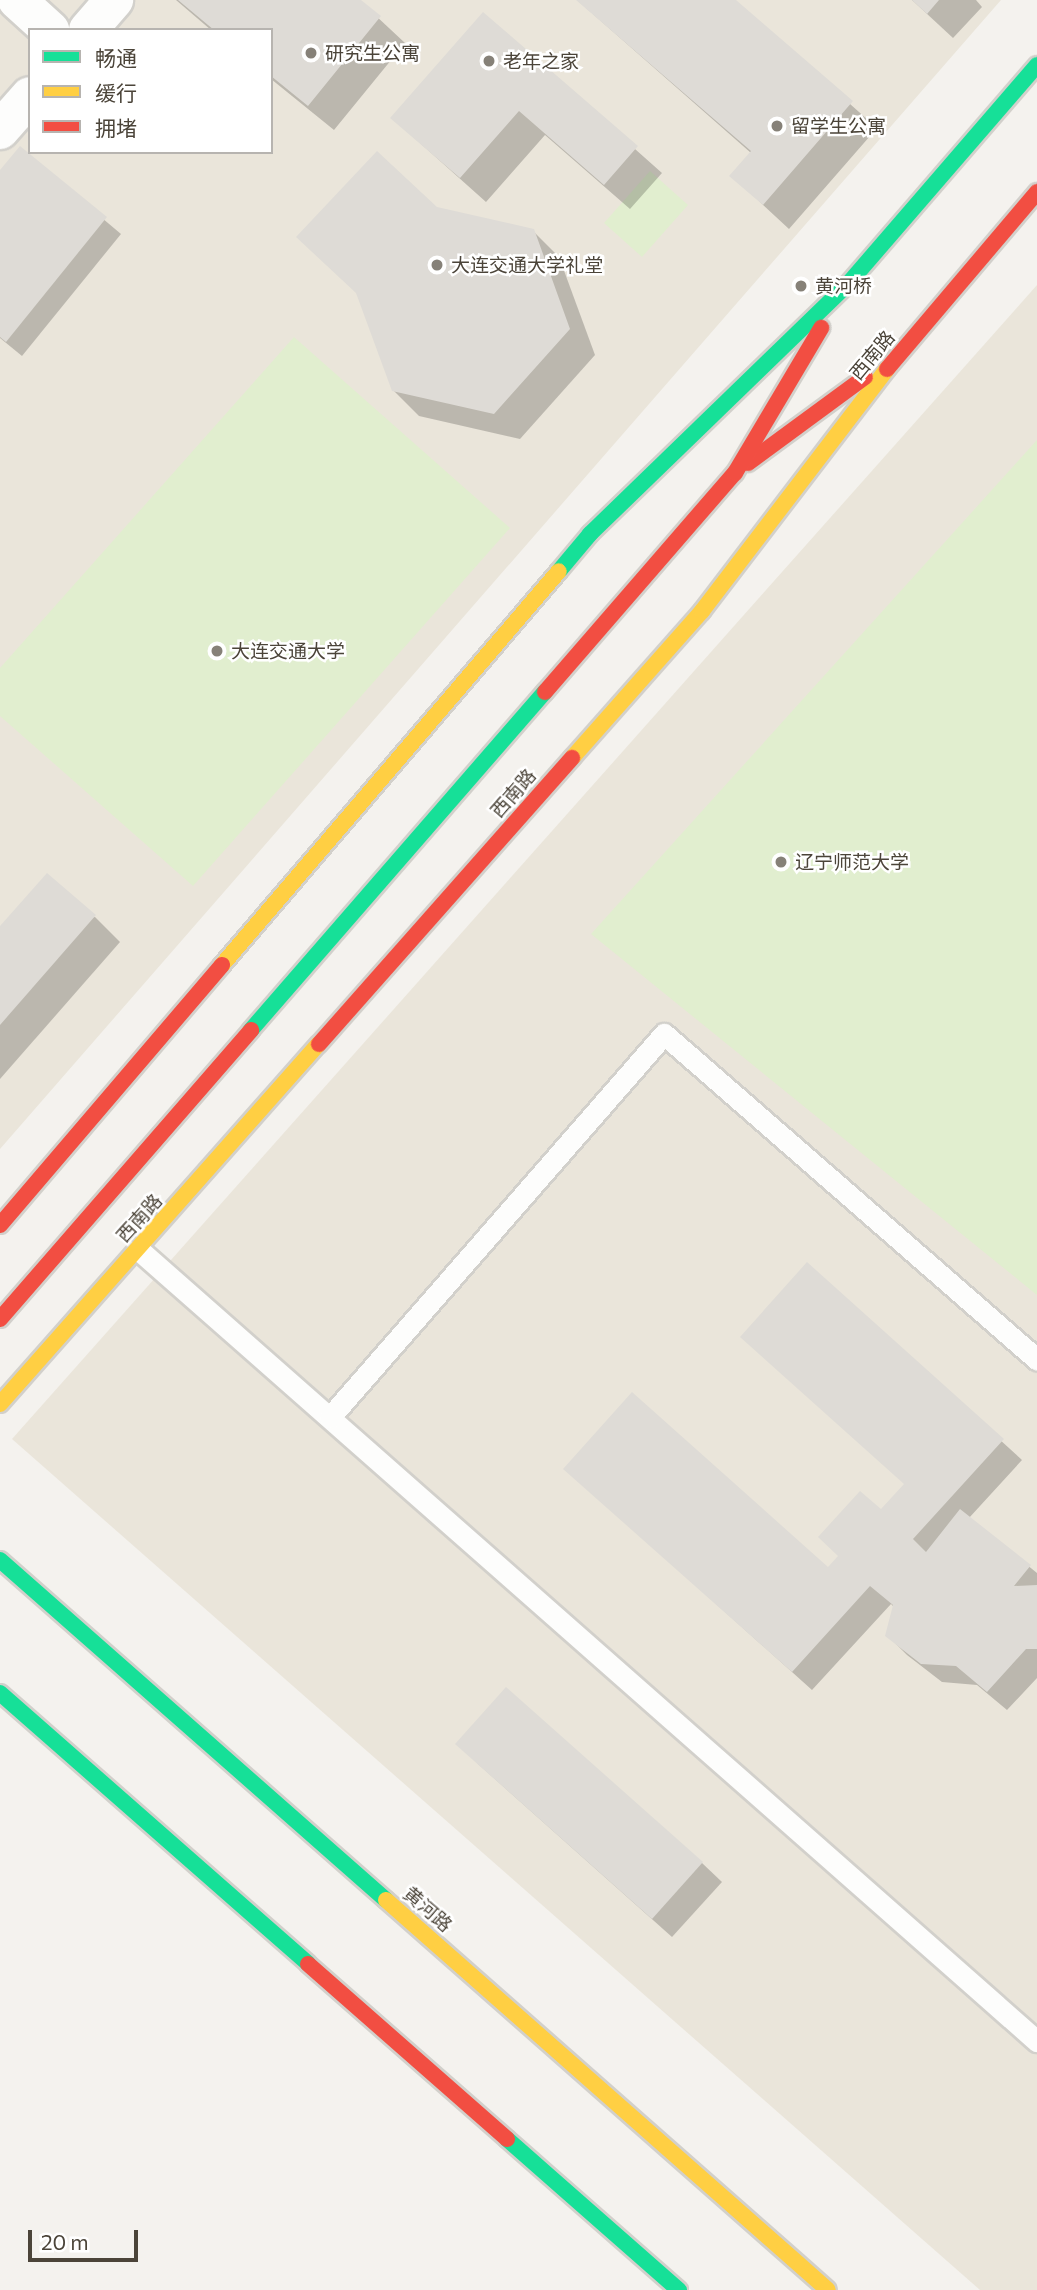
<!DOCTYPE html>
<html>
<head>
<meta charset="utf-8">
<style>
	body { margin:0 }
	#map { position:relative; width:1037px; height:2290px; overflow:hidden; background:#f4f2ee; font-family:Commissioner,"Noto Sans SC",sans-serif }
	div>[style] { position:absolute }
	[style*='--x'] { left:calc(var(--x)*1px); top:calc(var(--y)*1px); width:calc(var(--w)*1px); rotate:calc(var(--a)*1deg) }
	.education>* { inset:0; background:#eae5da }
	.green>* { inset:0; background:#e1eecf }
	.shadow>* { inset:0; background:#0003 }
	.building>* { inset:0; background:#dedbd6 }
	.roads { filter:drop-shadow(2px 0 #d2d0cb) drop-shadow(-2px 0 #d2d0cb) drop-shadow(0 2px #d2d0cb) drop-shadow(0 -2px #d2d0cb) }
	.lane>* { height:21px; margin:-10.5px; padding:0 10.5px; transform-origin:10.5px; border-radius:10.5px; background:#fdfdfc }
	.street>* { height:38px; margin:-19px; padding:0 19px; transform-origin:19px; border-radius:19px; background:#fdfdfc }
	.fast>* { height:16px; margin:-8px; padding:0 8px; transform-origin:8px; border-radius:8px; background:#16e098 }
	.slow>* { height:16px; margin:-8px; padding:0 8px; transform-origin:8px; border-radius:8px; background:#ffcf43 }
	.jam>* { height:16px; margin:-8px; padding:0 8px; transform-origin:8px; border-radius:8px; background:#f24e42 }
	.dots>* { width:19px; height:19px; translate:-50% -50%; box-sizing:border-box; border:4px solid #fff; border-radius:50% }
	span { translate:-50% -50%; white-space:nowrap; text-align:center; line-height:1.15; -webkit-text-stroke:5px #fff; paint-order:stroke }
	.poi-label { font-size:19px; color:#4b4439 }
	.left { translate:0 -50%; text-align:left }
	.street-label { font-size:19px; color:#4b4439 }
	.legend { position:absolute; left:28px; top:28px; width:245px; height:126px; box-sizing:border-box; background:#fff; border:2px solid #b7b4b0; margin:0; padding:9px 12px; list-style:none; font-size:21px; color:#4b4439 }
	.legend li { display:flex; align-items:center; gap:14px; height:35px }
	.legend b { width:35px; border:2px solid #b7b4b0 }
	.scale { position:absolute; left:28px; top:2230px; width:110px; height:32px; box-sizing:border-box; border:4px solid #4b4439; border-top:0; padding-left:9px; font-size:21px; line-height:24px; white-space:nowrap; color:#4b4439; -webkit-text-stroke:5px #fff; paint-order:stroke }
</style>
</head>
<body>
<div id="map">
	<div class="education">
		<div style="clip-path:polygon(evenodd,0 0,1001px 0,0 1149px,0 0,30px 30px,271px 30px,271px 152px,30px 152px,30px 30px)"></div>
		<div style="clip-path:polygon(1037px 285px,1037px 2290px,980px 2290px,12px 1439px)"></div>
	</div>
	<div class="green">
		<div style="clip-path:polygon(650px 171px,688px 205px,642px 257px,604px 223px)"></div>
		<div style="clip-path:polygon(294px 337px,510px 528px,193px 886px,0 716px,0 668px)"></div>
		<div style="clip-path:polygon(1037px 440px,1037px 1295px,591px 934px)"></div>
	</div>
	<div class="shadow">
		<div style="clip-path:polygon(176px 0,359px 0,405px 43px,334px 130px,271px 79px,271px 30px,211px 30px)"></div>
		<div style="clip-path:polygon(577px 0,733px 0,877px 128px,789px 229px,732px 176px,751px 153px)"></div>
		<div style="clip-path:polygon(912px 0,976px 0,982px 7px,953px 38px)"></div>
		<div style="clip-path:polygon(483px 14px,662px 173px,630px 209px,545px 135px,486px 202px,392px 118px)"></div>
		<div style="clip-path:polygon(20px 149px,121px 234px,22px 356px,0 338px,0 173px)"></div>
		<div style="clip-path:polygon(436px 209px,533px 231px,559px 257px,595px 355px,520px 439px,419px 416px,393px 390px)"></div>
		<div style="clip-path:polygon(95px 917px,120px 942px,0 1079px,0 929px)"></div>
		<div style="clip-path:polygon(808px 1265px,1022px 1460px,969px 1518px,1037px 1573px,1037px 1678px,1007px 1710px,977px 1685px,942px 1682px,907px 1655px,887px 1635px,894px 1607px,891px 1604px,812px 1690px,566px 1469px,828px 1570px,906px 1485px)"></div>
		<div style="clip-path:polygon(477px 1763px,702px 1863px,722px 1882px,672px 1937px)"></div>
	</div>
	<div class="building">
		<div style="clip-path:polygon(178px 0,361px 0,381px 16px,308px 106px,271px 76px,271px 30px,214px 30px)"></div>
		<div style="clip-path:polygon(576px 0,736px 0,853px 101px,763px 205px,729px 176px,751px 151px)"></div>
		<div style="clip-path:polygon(912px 0,939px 0,927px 14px)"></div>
		<div style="clip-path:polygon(483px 12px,638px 146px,604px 185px,519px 111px,460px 178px,390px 118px)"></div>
		<div style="clip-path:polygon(20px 146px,107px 217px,6px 342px,0 337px,0 170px)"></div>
		<div style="clip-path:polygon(377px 151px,437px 207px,534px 229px,570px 329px,494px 414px,392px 391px,356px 293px,296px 237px)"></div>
		<div style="clip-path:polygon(47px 873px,96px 915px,0 1025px,0 926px)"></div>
		<div style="clip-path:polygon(807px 1262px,1004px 1439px,913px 1539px,926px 1552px,960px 1509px,1031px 1565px,1014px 1586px,1037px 1585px,1037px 1649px,1026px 1649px,987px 1692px,956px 1666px,921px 1664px,885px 1636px,893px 1605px,870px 1586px,792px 1672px,563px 1469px,632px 1392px,828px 1567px,838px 1556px,818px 1537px,860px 1491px,881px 1509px,904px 1484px,740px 1337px)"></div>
		<div style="clip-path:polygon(506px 1687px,703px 1862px,652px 1919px,455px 1744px)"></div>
	</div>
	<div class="roads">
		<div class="lane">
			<div style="--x:139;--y:1250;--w:1197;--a:41.38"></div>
			<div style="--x:330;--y:1417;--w:508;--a:-48.91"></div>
			<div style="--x:664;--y:1034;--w:495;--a:41.1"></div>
		</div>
		<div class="street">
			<div style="--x:17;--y:0;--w:45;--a:42.3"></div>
			<div style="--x:88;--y:30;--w:40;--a:-49"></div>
			<div style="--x:0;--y:130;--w:45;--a:-48.6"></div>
		</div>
		<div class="fast">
			<div style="--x:559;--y:571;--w:48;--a:-50"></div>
			<div style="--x:590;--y:534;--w:359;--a:-44.1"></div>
			<div style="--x:848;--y:284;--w:289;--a:-49.2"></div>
			<div style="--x:251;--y:1030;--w:448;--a:-49"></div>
			<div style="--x:0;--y:1560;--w:514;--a:41.37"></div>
			<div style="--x:0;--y:1693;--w:410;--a:41.3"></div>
			<div style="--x:507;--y:2139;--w:229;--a:41.3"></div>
		</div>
		<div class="slow">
			<div style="--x:572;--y:758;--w:196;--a:-48.5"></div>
			<div style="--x:702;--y:611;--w:305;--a:-52.6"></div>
			<div style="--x:222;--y:965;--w:518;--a:-49.46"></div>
			<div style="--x:0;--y:1404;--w:481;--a:-48.5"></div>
			<div style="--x:386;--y:1900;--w:589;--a:41.42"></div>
		</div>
		<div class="jam">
			<div style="--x:887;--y:369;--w:232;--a:-49.7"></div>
			<div style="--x:748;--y:463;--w:145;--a:-36.3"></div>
			<div style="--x:545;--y:692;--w:290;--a:-49.1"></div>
			<div style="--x:735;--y:473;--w:169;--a:-59.3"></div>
			<div style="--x:319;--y:1044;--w:382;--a:-48.5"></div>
			<div style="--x:0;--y:1225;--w:342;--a:-49.5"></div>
			<div style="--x:0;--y:1319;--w:383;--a:-49"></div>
			<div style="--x:308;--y:1964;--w:265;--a:41.3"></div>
		</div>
	</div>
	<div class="dots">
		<div style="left:311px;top:53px;background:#868178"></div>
		<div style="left:489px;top:61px;background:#868178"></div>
		<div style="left:777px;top:126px;background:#868178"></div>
		<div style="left:437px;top:265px;background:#868178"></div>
		<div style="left:801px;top:286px;background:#868178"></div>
		<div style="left:217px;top:651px;background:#868178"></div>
		<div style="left:781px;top:862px;background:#868178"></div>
	</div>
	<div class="poi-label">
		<span class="left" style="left:325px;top:53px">研究生公寓</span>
		<span class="left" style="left:503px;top:61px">老年之家</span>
		<span class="left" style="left:791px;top:126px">留学生公寓</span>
		<span class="left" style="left:451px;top:265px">大连交通大学礼堂</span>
		<span class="left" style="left:815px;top:286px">黄河桥</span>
		<span class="left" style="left:231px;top:651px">大连交通大学</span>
		<span class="left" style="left:795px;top:862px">辽宁师范大学</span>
	</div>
	<div class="street-label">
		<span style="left:872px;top:355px;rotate:-50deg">西南路</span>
		<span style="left:513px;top:793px;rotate:-49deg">西南路</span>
		<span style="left:139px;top:1218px;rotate:-48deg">西南路</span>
		<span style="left:428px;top:1909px;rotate:41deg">黄河路</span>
	</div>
	<ul class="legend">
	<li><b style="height:9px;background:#16e098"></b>畅通</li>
	<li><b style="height:9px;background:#ffcf43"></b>缓行</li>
	<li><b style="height:9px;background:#f24e42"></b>拥堵</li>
	</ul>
	<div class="scale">20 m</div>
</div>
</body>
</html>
